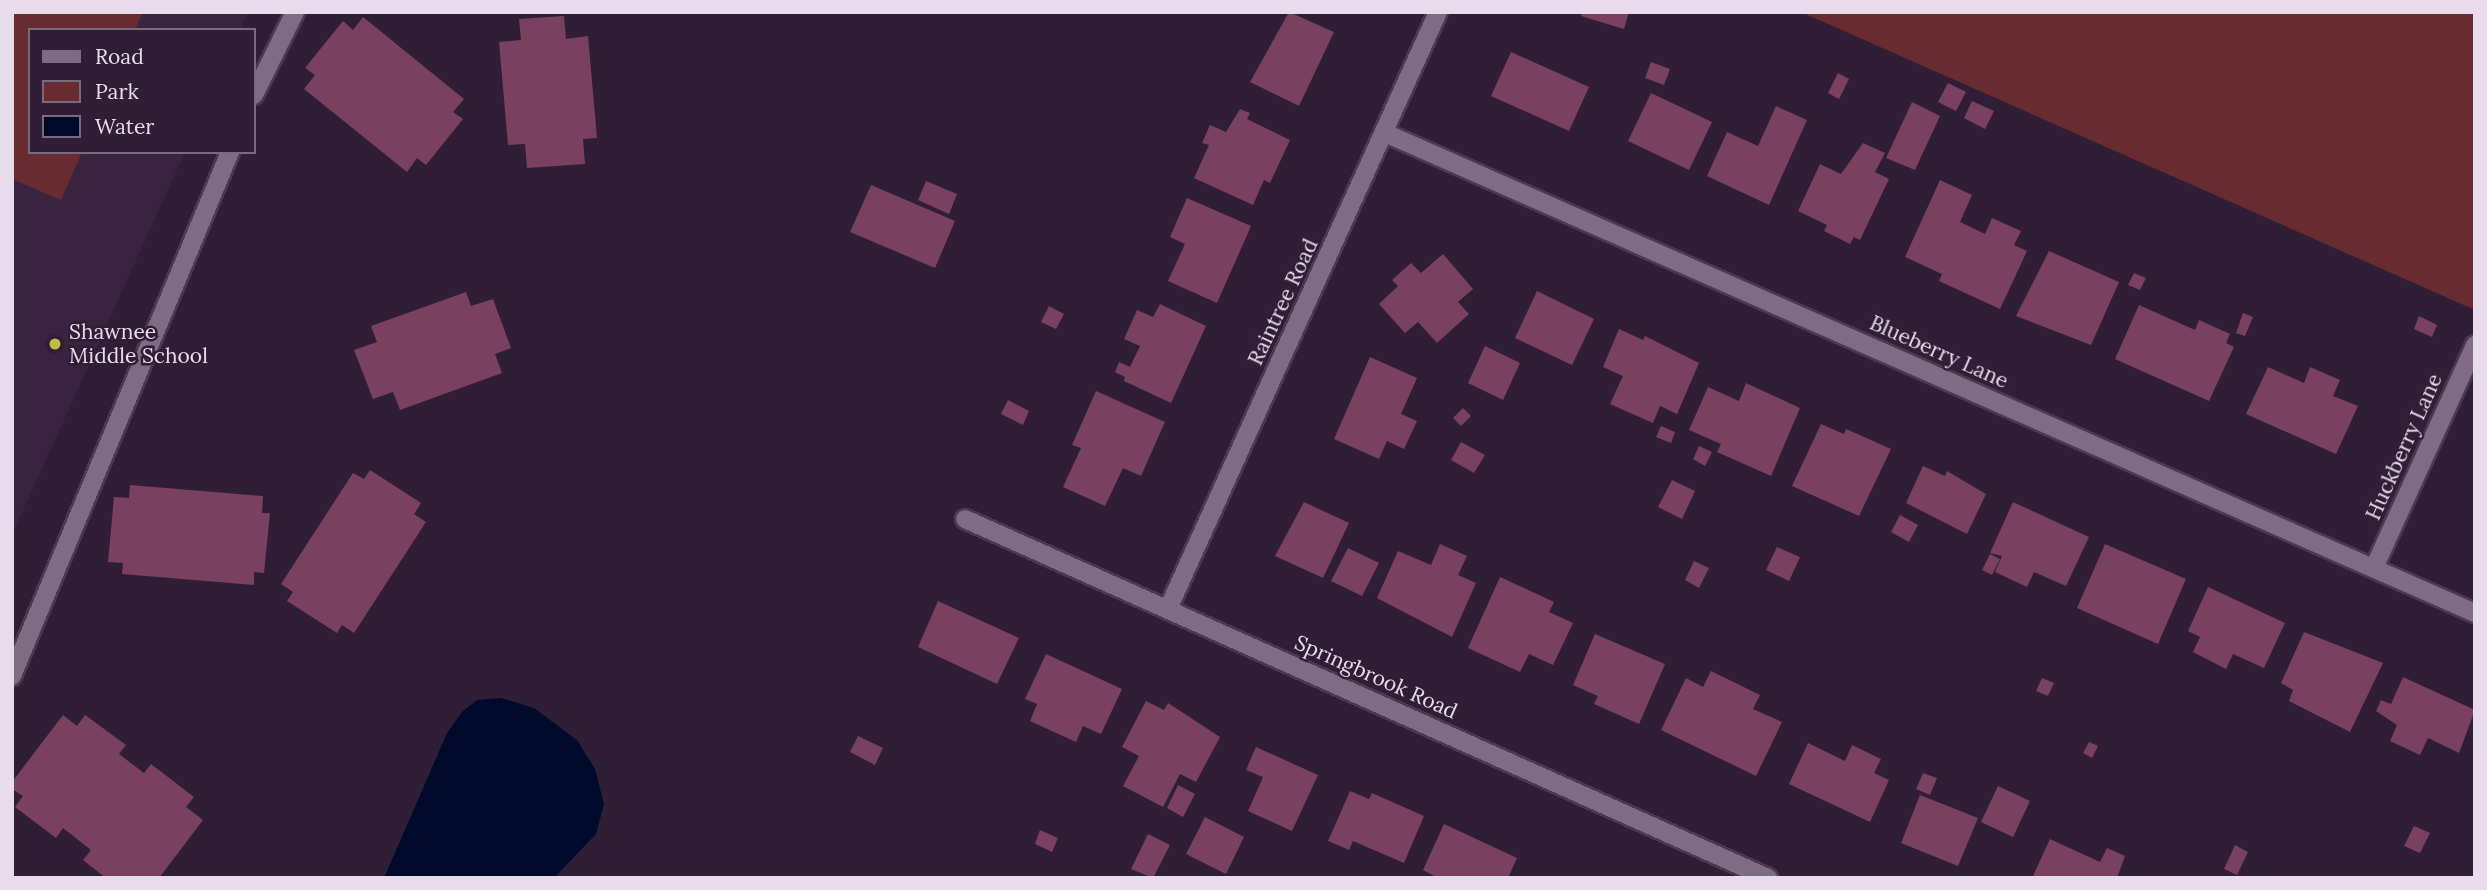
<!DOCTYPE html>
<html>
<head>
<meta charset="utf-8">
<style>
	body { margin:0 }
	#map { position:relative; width:2487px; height:890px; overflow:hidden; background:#301e36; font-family:Lora,serif }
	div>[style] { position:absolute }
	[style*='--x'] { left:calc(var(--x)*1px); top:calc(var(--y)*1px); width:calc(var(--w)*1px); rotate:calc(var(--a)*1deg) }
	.built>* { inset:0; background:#3a2341 }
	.green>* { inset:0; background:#682c30 }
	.water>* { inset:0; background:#000b2c }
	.building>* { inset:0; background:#7a405f }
	.roads { filter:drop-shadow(2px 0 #4a3a4f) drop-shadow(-2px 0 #4a3a4f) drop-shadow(0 2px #4a3a4f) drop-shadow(0 -2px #4a3a4f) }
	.service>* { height:18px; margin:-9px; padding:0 9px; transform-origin:9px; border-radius:9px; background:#806b86 }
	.minor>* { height:18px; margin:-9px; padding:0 9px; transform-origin:9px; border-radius:9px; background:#806b86 }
	.dots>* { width:19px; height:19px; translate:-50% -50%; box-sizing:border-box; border:4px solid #301e36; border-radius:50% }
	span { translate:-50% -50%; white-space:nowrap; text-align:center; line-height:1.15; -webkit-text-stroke:5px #301e36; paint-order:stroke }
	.street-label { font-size:21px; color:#e8dcec }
	.poi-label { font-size:21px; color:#e8dcec }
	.left { translate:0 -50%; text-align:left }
	.frame { position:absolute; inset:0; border:14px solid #e8dcec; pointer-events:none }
	.legend { position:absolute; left:28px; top:28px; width:228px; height:126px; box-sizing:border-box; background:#301e36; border:2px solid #7a6a7f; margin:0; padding:9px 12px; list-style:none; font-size:21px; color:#e8dcec }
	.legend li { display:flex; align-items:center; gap:14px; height:35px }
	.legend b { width:35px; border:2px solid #7a6a7f }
</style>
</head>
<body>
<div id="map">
	<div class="built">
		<div style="clip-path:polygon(12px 12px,248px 12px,240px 30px,30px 30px,30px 152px,185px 152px,12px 535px)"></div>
	</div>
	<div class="green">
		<div style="clip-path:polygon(12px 12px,143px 12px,135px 30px,30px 30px,30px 152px,82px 152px,61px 200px,12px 179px)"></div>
		<div style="clip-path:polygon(1801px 12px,2475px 12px,2475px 310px)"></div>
	</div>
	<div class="water">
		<div style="clip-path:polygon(501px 698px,534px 708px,577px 740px,595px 769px,604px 804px,596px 834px,554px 878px,384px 878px,447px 733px,462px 712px,477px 700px)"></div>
	</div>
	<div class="building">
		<div style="clip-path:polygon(1289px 12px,1334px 32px,1299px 106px,1250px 82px)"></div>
		<div style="clip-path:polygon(1582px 12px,1629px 12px,1624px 29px,1581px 16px)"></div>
		<div style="clip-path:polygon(564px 16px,566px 39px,588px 36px,597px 138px,583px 139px,585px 164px,527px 168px,525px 144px,508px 145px,499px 42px,521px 40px,519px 19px)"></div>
		<div style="clip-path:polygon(363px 17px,464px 99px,453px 112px,463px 119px,426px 165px,417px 158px,407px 172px,304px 89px,315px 75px,305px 68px,343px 21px,353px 30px)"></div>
		<div style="clip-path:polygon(1511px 52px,1589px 87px,1569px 131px,1491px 96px)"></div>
		<div style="clip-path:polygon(1651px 62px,1670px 69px,1664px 85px,1645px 78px)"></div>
		<div style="clip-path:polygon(1838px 73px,1849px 79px,1839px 99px,1828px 93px)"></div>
		<div style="clip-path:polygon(1948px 83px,1966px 92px,1956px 111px,1938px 102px)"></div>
		<div style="clip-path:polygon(1651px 93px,1712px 122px,1689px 170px,1628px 141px)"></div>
		<div style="clip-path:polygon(1972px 101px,1994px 111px,1985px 129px,1964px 118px)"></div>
		<div style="clip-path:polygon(1912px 102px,1940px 116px,1915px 170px,1886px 158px)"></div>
		<div style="clip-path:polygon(1776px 106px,1807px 120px,1769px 205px,1707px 176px,1727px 132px,1758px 146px)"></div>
		<div style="clip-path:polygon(1240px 109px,1250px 113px,1247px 119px,1290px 140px,1270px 183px,1264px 180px,1253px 205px,1194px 178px,1209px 145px,1202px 143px,1210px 125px,1226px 132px)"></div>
		<div style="clip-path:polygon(1863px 143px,1885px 153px,1875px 172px,1889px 179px,1860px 240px,1854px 237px,1850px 244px,1824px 231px,1827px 225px,1798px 211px,1820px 164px,1841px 174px)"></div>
		<div style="clip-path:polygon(1940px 180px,1972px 195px,1960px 222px,1985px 234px,1992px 218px,2021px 231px,2014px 245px,2027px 251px,2000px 309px,1939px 281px,1942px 274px,1905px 257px)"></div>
		<div style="clip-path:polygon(926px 181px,957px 194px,949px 214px,918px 200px)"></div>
		<div style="clip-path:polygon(871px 185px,955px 221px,935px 268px,850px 232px)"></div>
		<div style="clip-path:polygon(1187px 198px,1251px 226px,1217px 303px,1168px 281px,1185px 244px,1170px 237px)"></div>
		<div style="clip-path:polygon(2049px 251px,2119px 282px,2091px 345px,2016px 316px)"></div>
		<div style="clip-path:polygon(1443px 254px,1473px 289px,1458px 302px,1469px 314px,1437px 343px,1418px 322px,1405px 333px,1379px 304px,1398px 286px,1392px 280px,1411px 263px,1421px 273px)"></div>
		<div style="clip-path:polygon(2134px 273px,2146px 278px,2140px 290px,2128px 285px)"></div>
		<div style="clip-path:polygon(1537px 291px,1594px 319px,1572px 365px,1515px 338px)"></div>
		<div style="clip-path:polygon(466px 292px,471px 306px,493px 299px,511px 348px,495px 354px,502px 373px,400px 410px,393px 392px,373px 399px,354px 350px,377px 342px,371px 326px)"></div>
		<div style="clip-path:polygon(1160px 304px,1206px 326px,1171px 403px,1124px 381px,1125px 377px,1115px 372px,1119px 362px,1130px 367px,1140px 346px,1124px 339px,1137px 310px,1153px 317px)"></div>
		<div style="clip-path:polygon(2139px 305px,2195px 330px,2199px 320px,2230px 334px,2226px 343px,2234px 347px,2209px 401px,2115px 359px)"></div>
		<div style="clip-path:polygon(1049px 306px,1064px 314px,1056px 329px,1041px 322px)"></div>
		<div style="clip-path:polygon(2243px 313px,2253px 317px,2245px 336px,2236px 333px)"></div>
		<div style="clip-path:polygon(2419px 316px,2437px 325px,2432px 337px,2414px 329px)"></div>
		<div style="clip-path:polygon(1619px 329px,1643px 340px,1645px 336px,1699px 363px,1677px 414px,1660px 406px,1653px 423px,1610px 404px,1623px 376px,1603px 367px)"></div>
		<div style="clip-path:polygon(1485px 346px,1520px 363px,1503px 400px,1468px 383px)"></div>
		<div style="clip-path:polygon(1370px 357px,1417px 378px,1401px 414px,1417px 421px,1404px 449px,1387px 441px,1379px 459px,1334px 439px)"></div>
		<div style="clip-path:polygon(2268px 367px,2304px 383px,2310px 367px,2340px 380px,2333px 396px,2358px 406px,2336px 454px,2246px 414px)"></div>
		<div style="clip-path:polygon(1746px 383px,1800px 408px,1771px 476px,1717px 452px,1721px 444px,1689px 430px,1708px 387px,1739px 401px)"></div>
		<div style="clip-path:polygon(1096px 391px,1165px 422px,1141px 476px,1123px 468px,1105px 506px,1063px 487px,1081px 448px,1072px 445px)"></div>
		<div style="clip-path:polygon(1008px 400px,1029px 411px,1023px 425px,1001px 414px)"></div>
		<div style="clip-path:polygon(1463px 408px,1471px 416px,1461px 426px,1453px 418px)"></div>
		<div style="clip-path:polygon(1821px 424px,1844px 434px,1846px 429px,1891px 449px,1859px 516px,1792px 486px)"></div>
		<div style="clip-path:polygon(1661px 426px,1675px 432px,1671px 443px,1656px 437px)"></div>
		<div style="clip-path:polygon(1461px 442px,1485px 455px,1474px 473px,1451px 460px)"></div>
		<div style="clip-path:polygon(1699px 446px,1712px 452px,1705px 466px,1693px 459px)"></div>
		<div style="clip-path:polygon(1923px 466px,1945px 476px,1947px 471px,1986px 494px,1967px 534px,1906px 503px)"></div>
		<div style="clip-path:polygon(370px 470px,421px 503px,414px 514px,426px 522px,354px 633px,342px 625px,337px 633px,287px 601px,293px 592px,281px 584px,353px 473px,364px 479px)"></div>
		<div style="clip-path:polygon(1672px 480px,1695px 491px,1682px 519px,1658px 507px)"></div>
		<div style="clip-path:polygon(130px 485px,263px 496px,262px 513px,270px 513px,264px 573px,254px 572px,254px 585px,122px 574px,123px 563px,108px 562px,114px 497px,129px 498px)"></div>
		<div style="clip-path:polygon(1304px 502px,1349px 523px,1323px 578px,1275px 556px)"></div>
		<div style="clip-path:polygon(2013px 502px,2089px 537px,2066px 586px,2034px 572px,2027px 587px,1995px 572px,2002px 556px,1990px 553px)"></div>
		<div style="clip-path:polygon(1900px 515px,1918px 525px,1909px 542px,1891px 532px)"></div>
		<div style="clip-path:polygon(1440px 544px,1467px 556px,1458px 575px,1476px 583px,1452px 637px,1377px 598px,1398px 551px,1431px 565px)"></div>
		<div style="clip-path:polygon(2105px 544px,2186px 579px,2158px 644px,2077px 608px)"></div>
		<div style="clip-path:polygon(1777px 547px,1800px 557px,1789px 581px,1766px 570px)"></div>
		<div style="clip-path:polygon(1348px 548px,1379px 563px,1362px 596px,1331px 581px)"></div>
		<div style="clip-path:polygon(1990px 554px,2000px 559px,1992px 575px,1982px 570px)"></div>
		<div style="clip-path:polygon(1694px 561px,1709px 568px,1699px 588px,1685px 580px)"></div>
		<div style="clip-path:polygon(1500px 577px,1554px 602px,1549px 612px,1573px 623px,1553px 665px,1529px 654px,1520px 672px,1468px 648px)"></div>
		<div style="clip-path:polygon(2208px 587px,2285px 623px,2264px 668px,2233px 654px,2226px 669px,2193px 652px,2200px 637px,2188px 631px)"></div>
		<div style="clip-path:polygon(938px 601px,1019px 638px,997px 684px,918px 647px)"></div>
		<div style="clip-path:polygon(2304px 632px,2383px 663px,2350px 732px,2289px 701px,2293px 690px,2281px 683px)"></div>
		<div style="clip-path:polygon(1595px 634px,1665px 664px,1639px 724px,1594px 704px,1598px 696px,1573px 685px)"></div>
		<div style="clip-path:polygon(1046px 654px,1122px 689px,1101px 734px,1083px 726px,1076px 742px,1030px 721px,1037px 704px,1025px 699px)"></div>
		<div style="clip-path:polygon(1711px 671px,1760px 695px,1753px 709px,1782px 722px,1756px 776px,1661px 730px,1686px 678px,1703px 687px)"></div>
		<div style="clip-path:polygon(2403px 677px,2475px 710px,2459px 753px,2428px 738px,2420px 755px,2390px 741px,2397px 725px,2376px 711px,2381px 700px,2391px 704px)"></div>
		<div style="clip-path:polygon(2042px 678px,2054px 683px,2048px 696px,2036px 691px)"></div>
		<div style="clip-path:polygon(1146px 701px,1164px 710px,1168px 703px,1220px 737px,1196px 782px,1180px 774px,1163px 807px,1123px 786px,1139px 756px,1122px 747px)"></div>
		<div style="clip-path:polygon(63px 715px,77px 726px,85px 715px,126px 745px,119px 754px,144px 773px,151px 764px,194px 797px,186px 807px,203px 820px,159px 878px,106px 878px,83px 860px,91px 850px,63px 828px,56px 838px,15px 807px,23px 796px,12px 789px,12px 782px)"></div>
		<div style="clip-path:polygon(858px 736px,883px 748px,875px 765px,850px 752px)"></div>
		<div style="clip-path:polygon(2089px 742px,2098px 746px,2092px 758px,2083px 753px)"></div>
		<div style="clip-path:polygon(1808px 743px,1845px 761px,1852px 745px,1881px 759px,1874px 773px,1889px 780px,1870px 822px,1789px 784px)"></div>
		<div style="clip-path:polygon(1256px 747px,1318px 775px,1292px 831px,1248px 811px,1263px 777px,1246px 770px)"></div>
		<div style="clip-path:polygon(1923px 773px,1937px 778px,1930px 795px,1916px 789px)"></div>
		<div style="clip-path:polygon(1178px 785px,1195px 794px,1183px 817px,1167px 808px)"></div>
		<div style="clip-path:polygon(1998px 786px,2030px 801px,2013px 837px,1981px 822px)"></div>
		<div style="clip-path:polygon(1350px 791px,1369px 799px,1372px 793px,1424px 816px,1404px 863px,1353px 841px,1349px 850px,1328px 841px)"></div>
		<div style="clip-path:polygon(1920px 795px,1978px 818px,1958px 866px,1901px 843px)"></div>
		<div style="clip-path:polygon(1205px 817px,1244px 837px,1226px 874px,1186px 854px)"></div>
		<div style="clip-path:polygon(1444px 824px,1517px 858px,1508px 878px,1438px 878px,1423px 870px)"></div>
		<div style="clip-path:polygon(2414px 826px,2430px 833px,2420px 853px,2404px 846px)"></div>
		<div style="clip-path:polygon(1040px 830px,1058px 838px,1052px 852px,1035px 844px)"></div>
		<div style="clip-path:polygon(1148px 834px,1170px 845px,1153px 878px,1131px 869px)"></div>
		<div style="clip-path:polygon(2050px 839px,2100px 862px,2107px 848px,2125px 856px,2117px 878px,2032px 878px)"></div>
		<div style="clip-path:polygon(2235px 845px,2248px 852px,2237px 875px,2224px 869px)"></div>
	</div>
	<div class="roads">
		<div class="service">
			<div style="--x:254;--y:95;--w:93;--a:-63.7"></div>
			<div style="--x:12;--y:676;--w:568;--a:-67.41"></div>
		</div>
		<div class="minor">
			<div style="--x:1385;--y:133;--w:1191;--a:23.77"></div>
			<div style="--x:965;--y:519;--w:880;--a:24.09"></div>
			<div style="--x:2374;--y:568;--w:245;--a:-65.6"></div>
			<div style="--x:1168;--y:609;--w:655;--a:-65.66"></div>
		</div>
	</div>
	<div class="dots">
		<div style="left:55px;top:344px;background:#c0be40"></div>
	</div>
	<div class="street-label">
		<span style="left:1283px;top:302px;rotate:-65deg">Raintree Road</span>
		<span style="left:1939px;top:352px;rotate:24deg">Blueberry Lane</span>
		<span style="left:2404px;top:447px;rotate:-66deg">Huckberry Lane</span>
		<span style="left:1376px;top:677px;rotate:24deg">Springbrook Road</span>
	</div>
	<div class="poi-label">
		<span class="left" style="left:69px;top:344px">Shawnee<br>Middle School</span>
	</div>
	<div class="frame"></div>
	<ul class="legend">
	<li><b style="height:9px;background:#806b86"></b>Road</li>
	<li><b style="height:19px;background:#682c30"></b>Park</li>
	<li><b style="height:19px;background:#000b2c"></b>Water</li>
	</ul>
</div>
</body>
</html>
